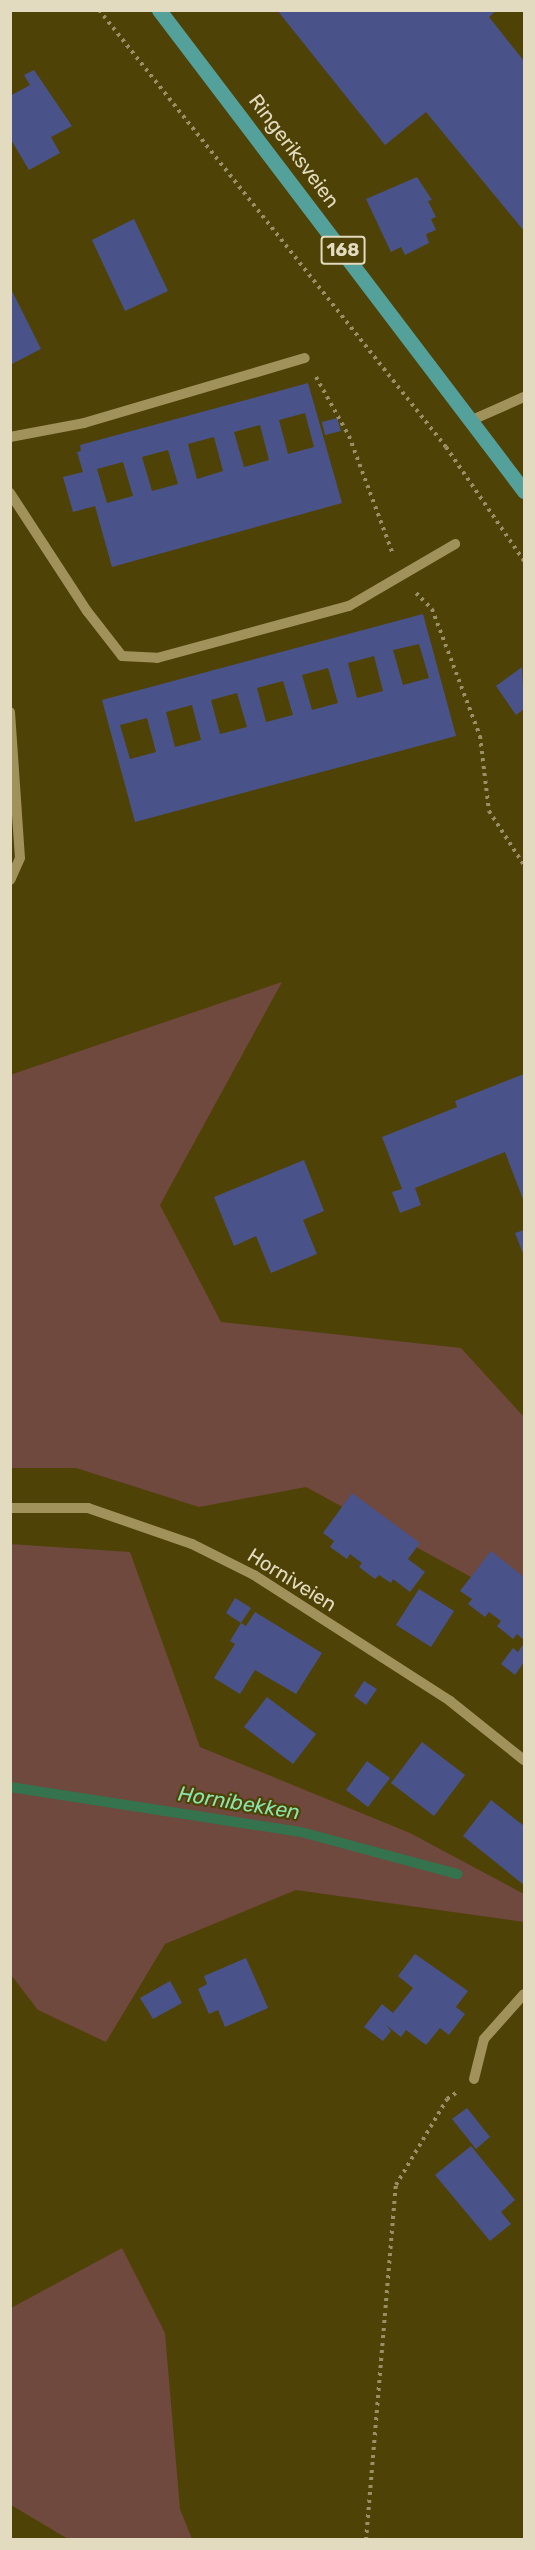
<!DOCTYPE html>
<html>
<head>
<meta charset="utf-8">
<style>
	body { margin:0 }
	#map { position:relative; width:535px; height:2550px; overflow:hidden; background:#4f4206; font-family:Rubik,sans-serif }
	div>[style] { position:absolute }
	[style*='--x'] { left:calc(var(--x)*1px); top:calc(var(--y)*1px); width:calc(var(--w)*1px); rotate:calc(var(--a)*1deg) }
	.green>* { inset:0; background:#6f483e }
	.stream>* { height:10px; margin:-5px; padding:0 5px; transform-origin:5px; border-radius:5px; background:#35734e }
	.building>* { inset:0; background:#4a5389 }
	.path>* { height:4px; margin-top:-2px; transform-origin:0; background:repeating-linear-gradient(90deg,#9a9065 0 3px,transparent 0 7.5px) }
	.minor>* { height:10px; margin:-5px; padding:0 5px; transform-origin:5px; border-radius:5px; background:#a1925c }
	.major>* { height:15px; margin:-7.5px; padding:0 7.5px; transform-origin:7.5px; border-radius:7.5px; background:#54a19c }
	span { translate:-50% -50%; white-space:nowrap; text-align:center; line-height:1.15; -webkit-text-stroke:4.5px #4f4206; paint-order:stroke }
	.shield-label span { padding:2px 4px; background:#4f4206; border:2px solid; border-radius:4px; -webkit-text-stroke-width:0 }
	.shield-label { font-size:18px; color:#e2dbc0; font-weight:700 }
	.street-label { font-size:20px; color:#e2dbc0 }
	.water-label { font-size:21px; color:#89e3aa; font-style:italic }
	.frame { position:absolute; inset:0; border:12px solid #e2dbc0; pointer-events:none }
</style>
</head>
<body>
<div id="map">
	<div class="green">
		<div style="clip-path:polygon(282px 982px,160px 1205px,221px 1322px,461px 1348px,524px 1417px,524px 1606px,306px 1487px,199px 1507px,76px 1468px,11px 1468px,10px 1075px)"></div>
		<div style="clip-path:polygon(10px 1544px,130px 1552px,200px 1747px,410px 1833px,524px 1894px,524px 1922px,296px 1890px,165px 1944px,106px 2042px,38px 2010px,11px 1975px)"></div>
		<div style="clip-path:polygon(122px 2248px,165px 2333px,180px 2509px,192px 2539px,68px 2539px,11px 2505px,11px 2308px)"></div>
	</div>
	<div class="stream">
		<div style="--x:10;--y:1787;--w:294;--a:8.8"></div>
		<div style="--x:301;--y:1832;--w:162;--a:15.1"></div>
	</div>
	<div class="building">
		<div style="clip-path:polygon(277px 10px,497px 10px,489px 17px,524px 61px,524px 231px,426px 112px,385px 145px)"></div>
		<div style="clip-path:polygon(34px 70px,72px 126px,51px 137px,60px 153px,29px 170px,10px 138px,10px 96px,30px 85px,24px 75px)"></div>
		<div style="clip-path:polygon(417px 177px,432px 200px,428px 201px,436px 217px,431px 219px,436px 230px,426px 234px,429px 243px,405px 255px,401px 247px,391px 252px,366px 199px)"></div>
		<div style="clip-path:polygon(134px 219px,168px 291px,125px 311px,92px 240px)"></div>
		<div style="clip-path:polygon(10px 287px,41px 349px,10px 365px)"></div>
		<div style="clip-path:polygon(evenodd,308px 383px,342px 503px,112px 567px,95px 506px,73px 512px,63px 477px,83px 472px,77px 452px,81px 451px,80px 445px,308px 383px,305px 413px,314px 447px,288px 454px,279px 420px,305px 413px,308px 383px,260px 425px,269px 460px,244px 467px,234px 432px,260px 425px,308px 383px,214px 437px,223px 471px,197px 479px,188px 444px,214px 437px,308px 383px,168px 450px,178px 484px,152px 491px,142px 457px,168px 450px,308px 383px,123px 462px,133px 496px,107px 503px,97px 469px,123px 462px)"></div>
		<div style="clip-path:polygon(337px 418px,341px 431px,325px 435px,322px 422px)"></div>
		<div style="clip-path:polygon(evenodd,423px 614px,456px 736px,135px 822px,102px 700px,423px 614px,419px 644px,429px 678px,403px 685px,393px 650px,419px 644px,423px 614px,374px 656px,383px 691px,357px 698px,348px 663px,374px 656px,423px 614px,328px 668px,338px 703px,312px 710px,302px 675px,328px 668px,423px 614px,283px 681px,293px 715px,266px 722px,257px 688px,283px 681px,423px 614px,237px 693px,247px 727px,220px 734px,211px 700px,237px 693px,423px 614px,192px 705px,201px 740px,175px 747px,166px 712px,192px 705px,423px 614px,147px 718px,156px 752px,130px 759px,120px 725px,147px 718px)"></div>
		<div style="clip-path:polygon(522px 667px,524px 709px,516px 715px,496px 686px)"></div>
		<div style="clip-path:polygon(524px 1074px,524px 1202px,505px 1152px,415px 1188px,421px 1205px,400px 1213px,392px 1192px,402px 1189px,382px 1137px,457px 1107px,455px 1101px)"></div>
		<div style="clip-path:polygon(304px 1160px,324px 1211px,303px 1220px,317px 1254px,271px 1273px,256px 1236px,234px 1246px,214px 1197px)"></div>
		<div style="clip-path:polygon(524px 1230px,524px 1256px,515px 1233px)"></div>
		<div style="clip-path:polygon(352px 1493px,420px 1543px,408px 1559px,425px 1572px,410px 1592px,393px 1579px,391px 1583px,379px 1575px,375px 1579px,359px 1567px,362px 1563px,350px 1554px,347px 1559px,330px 1547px,334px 1541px,323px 1533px)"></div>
		<div style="clip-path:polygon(491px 1551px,524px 1577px,524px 1640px,517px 1634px,513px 1639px,497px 1626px,501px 1621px,489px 1612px,485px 1617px,468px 1604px,472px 1599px,460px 1591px)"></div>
		<div style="clip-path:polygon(419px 1589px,454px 1611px,431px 1647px,396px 1625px)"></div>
		<div style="clip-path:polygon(235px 1598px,251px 1608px,241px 1623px,226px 1613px)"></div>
		<div style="clip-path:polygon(255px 1612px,322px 1653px,296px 1694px,255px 1670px,240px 1694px,214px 1678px,235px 1644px,230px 1641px,241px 1623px,246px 1626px)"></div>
		<div style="clip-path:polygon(524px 1643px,524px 1662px,515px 1675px,501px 1664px,513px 1648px,518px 1652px)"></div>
		<div style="clip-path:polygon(364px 1681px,377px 1689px,366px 1705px,354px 1696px)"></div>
		<div style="clip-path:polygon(267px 1697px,316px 1734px,293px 1764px,244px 1727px)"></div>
		<div style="clip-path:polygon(422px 1742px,465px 1775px,434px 1816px,391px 1783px)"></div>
		<div style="clip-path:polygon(367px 1761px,390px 1778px,368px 1807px,346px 1790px)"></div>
		<div style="clip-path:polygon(491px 1800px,524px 1826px,524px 1885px,463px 1836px)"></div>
		<div style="clip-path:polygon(415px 1954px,468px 1991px,456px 2007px,465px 2014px,449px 2035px,440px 2028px,426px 2045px,406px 2030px,401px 2037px,386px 2025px,391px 2031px,383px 2041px,364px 2027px,382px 2004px,393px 2013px,413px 1988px,398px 1976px)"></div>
		<div style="clip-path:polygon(246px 1958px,268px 2008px,225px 2027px,218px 2010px,209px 2014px,198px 1989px,207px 1984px,204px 1976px)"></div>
		<div style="clip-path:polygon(170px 1981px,182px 2003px,153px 2019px,140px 1998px)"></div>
		<div style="clip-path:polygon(467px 2108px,490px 2137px,476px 2149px,452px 2119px)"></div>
		<div style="clip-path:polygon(471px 2146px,515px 2200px,501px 2212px,511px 2224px,490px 2241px,435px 2175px)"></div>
	</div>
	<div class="path">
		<div style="--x:99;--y:10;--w:558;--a:51.55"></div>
		<div style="--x:446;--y:447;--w:138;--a:55.6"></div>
		<div style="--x:316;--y:377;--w:68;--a:60.8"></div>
		<div style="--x:349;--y:436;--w:126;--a:69.6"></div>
		<div style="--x:416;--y:593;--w:23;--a:45"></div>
		<div style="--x:432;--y:609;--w:136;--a:69.3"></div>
		<div style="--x:480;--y:736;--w:76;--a:83.2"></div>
		<div style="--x:489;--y:811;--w:64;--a:57.1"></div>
		<div style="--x:366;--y:2540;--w:356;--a:-85.2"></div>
		<div style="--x:396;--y:2185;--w:100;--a:-59.3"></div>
		<div style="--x:447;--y:2099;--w:11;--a:-34"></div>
	</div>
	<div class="minor">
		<div style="--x:472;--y:420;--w:57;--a:-23.9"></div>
		<div style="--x:10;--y:437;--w:75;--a:-10.7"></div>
		<div style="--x:84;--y:423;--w:230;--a:-16.4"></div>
		<div style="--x:10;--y:493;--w:141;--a:56.9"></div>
		<div style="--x:87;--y:611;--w:57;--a:52.1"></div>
		<div style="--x:122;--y:656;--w:35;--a:3"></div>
		<div style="--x:157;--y:658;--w:199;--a:-15.2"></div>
		<div style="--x:349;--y:606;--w:123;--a:-30.3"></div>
		<div style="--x:10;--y:712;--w:146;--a:86.1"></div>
		<div style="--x:20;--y:858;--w:24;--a:114"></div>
		<div style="--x:10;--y:1508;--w:78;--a:0"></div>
		<div style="--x:88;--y:1508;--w:110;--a:19.1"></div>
		<div style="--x:192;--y:1544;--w:69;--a:26.6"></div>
		<div style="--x:254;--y:1575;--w:233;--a:32.7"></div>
		<div style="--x:450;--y:1701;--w:95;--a:38.6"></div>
		<div style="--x:474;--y:2079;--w:41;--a:-76"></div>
		<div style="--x:484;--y:2039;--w:60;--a:-48.4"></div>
	</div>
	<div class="major">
		<div style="--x:159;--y:10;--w:604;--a:52.81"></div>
	</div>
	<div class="shield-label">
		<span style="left:343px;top:250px">168</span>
	</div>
	<div class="street-label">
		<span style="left:294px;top:151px;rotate:53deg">Ringeriksveien</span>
		<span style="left:292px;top:1580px;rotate:32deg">Horniveien</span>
	</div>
	<div class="water-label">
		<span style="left:239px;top:1803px;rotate:9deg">Hornibekken</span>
	</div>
	<div class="frame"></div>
</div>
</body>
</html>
